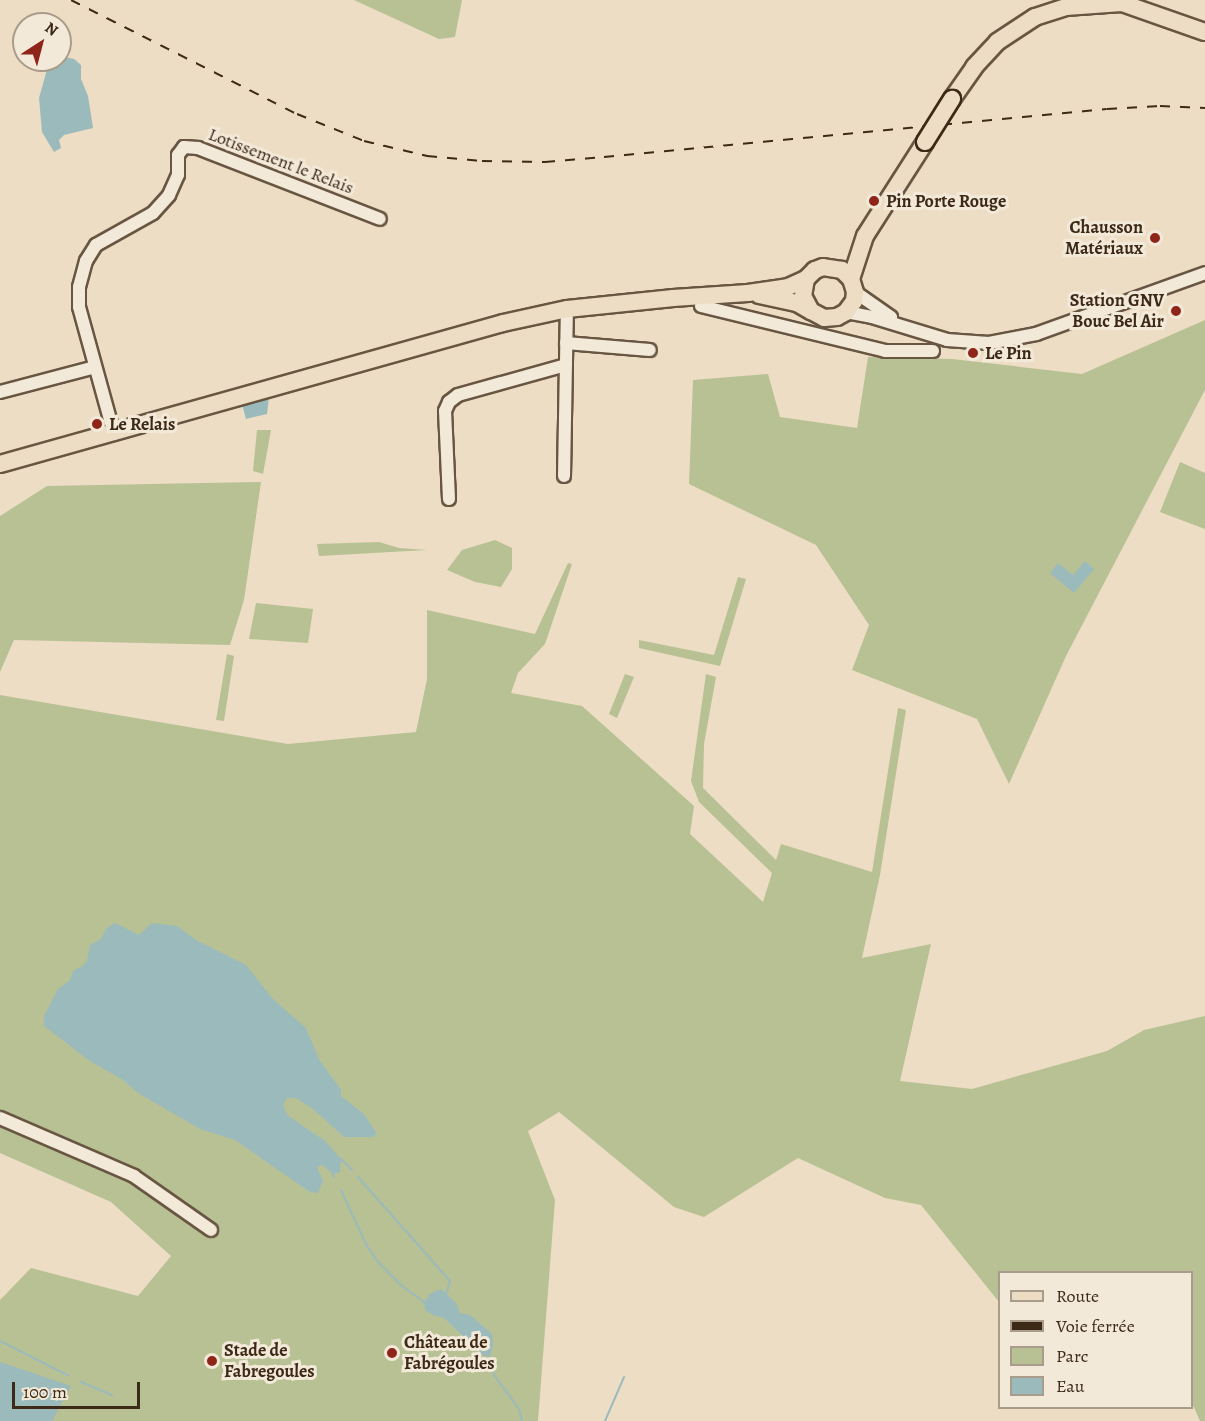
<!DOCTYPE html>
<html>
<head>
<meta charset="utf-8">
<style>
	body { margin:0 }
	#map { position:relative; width:1205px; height:1421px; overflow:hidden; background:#ecddc4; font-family:Alegreya,serif }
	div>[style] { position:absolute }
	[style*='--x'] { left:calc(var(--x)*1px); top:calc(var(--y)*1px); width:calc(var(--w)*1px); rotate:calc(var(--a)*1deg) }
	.green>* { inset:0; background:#b8c194 }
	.water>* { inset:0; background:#9bbabc }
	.stream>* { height:2px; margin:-1px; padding:0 1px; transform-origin:1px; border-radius:1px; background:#9bbabc }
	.roads { filter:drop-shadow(2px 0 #685642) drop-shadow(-2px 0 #685642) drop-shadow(0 2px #685642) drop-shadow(0 -2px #685642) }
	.minor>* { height:12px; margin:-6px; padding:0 6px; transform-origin:6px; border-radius:6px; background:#f3e9d9 }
	.major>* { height:16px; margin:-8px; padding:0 8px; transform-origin:8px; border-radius:8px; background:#ecddc4 }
	.rail>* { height:2px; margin-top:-1px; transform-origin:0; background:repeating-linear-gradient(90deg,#3c2916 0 10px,transparent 0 20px) }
	.bridges { filter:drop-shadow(2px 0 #3c2916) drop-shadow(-2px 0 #3c2916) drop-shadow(0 2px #3c2916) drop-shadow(0 -2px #3c2916) }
	.major-bridge>* { height:16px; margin:-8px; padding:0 8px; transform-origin:8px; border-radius:8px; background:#ecddc4 }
	.dots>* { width:16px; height:16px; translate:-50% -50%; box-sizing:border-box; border:3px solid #f3e9d9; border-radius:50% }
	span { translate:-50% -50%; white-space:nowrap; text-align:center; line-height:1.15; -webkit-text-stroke:6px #f3e9d9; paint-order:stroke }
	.street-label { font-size:18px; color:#3c2916 }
	.poi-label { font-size:18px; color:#3c2916; font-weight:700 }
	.left { translate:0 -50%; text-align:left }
	.right { translate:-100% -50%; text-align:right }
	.legend { position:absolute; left:998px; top:1271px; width:195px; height:138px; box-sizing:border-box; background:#f3e9d9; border:2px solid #aa9c8b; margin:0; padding:8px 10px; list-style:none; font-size:18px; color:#3c2916 }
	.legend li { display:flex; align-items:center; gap:12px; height:30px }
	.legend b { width:30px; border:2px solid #aa9c8b }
	.north { position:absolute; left:12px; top:12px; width:60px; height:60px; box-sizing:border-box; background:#f3e9d9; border:2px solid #aa9c8b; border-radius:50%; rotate:36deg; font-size:16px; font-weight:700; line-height:24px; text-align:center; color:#3c2916 }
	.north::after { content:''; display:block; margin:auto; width:21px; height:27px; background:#8f2418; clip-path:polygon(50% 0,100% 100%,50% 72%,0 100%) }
	.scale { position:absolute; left:12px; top:1382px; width:128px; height:27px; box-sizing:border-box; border:3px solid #3c2916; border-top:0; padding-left:8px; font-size:18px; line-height:21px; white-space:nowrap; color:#3c2916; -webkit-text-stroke:4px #f3e9d9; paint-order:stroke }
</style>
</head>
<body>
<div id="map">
	<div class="green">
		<div style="clip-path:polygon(354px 0,462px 0,455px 37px,439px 39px)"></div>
		<div style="clip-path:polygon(1205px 320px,1205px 390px,1066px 656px,1009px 784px,977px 719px,852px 670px,869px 625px,816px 545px,689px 484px,693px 380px,768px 374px,780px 417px,857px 428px,868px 357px,952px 359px,1082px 374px)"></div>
		<div style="clip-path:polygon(257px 430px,271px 430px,263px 474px,253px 471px)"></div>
		<div style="clip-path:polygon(1180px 462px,1205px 473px,1205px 529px,1160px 512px)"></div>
		<div style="clip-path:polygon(261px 482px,244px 600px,230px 645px,14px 640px,0 672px,0 516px,47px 486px)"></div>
		<div style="clip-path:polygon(495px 540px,512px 548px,512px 569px,501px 587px,475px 582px,447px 570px,462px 550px)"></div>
		<div style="clip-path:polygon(379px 542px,399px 548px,427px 550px,319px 556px,317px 544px)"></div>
		<div style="clip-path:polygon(568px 563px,572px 564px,545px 644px,518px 673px,511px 693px,582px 706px,694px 806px,690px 834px,763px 902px,772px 873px,699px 802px,691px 781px,706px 674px,716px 677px,704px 744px,703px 788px,776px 860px,781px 844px,872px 872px,898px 708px,906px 710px,880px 875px,862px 958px,931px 944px,900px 1081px,972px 1089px,1107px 1051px,1144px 1030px,1205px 1016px,1205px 1421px,1200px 1421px,1192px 1403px,1192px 1272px,1000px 1272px,999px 1302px,921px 1205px,885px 1198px,798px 1158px,704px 1217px,674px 1207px,559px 1112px,528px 1131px,555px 1200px,538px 1421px,0 1421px,0 1300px,31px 1268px,138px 1296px,171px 1256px,111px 1202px,0 1153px,0 695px,288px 744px,416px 732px,427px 679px,427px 610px,535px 634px)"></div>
		<div style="clip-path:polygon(738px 577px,746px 579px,720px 666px,639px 648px,639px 640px,714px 655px)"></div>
		<div style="clip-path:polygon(256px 603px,313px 609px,308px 643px,249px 639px)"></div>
		<div style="clip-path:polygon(227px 654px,234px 656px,224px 721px,216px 720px)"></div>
		<div style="clip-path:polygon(625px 674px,634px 677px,617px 718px,609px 714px)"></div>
	</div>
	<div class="water">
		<div style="clip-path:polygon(65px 57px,74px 59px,81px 65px,81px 79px,88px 96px,93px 128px,64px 135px,59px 140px,61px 148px,54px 152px,42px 132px,39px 98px,48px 66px)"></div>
		<div style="clip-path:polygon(269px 397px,267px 414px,246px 419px,242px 404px)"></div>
		<div style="clip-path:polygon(1085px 561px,1094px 569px,1074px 593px,1050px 573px,1058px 563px,1073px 575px)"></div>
		<div style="clip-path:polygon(115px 923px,139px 935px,152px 923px,177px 926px,196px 940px,246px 965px,273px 999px,306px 1028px,319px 1059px,341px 1090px,341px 1096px,364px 1114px,377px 1134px,373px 1137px,344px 1137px,313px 1109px,296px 1098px,287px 1098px,283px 1105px,287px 1115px,325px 1141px,341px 1159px,340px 1172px,333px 1174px,322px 1165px,317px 1167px,323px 1181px,318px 1193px,310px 1192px,235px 1140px,200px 1129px,138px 1093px,123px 1080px,90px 1061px,44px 1026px,44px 1016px,58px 989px,69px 981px,74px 970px,81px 967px,87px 961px,90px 945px,101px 939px,106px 929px)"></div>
		<div style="clip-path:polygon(441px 1289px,456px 1303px,460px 1313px,470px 1315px,492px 1334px,493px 1345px,490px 1356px,484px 1356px,444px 1318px,433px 1315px,425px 1310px,424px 1303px,431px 1293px)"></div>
		<div style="clip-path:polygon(0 1362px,71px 1386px,52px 1421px,0 1421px)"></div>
	</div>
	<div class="stream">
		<div style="--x:341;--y:1159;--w:16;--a:45"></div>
		<div style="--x:333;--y:1174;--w:3;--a:72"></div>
		<div style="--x:358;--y:1177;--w:139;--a:48.5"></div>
		<div style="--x:450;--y:1281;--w:15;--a:106"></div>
		<div style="--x:341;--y:1190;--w:62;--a:65.1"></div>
		<div style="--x:367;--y:1246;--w:18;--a:56"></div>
		<div style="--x:377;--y:1261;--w:35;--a:45"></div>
		<div style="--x:402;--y:1286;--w:29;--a:36"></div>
		<div style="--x:0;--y:1341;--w:77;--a:26.9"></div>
		<div style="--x:488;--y:1354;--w:22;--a:74"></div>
		<div style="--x:494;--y:1375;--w:42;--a:53.7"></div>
		<div style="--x:519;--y:1409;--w:12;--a:76"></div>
		<div style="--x:81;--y:1382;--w:34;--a:23"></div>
		<div style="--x:605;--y:1421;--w:48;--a:-66.6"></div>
	</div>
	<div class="roads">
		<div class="minor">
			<div style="--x:855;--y:292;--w:44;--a:34.8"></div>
			<div style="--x:701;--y:306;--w:189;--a:13.7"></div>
			<div style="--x:885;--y:351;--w:48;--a:0"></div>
			<div style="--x:846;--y:312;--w:26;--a:11"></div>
			<div style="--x:872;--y:317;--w:78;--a:17"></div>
			<div style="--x:947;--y:340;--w:42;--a:4.1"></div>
			<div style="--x:989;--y:343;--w:48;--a:-10.8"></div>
			<div style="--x:1036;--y:334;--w:180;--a:-19.8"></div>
			<div style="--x:566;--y:343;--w:84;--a:4.8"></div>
			<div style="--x:0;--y:392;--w:98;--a:-14.7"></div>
			<div style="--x:114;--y:434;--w:132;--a:-105.4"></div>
			<div style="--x:79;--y:307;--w:20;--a:-90"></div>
			<div style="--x:79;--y:287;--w:27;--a:-75"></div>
			<div style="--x:86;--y:261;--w:19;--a:-58"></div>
			<div style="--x:96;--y:245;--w:65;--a:-29.3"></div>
			<div style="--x:153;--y:213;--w:24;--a:-48"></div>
			<div style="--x:169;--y:195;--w:22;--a:-66"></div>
			<div style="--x:178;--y:175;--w:20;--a:-90"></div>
			<div style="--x:178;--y:155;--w:10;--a:-53"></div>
			<div style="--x:184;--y:147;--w:14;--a:4"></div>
			<div style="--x:198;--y:148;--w:195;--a:21.3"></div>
			<div style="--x:564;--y:476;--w:167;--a:-89"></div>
			<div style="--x:449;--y:499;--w:88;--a:-92.6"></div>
			<div style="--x:445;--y:411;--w:10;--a:-66"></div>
			<div style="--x:449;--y:402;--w:11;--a:-38"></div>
			<div style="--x:458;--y:395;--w:112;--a:-15.5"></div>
			<div style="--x:0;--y:1118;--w:146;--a:23.4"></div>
			<div style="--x:134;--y:1176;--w:94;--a:35"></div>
		</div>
		<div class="major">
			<div style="--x:952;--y:99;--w:39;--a:-55"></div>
			<div style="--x:974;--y:67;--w:34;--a:-47"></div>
			<div style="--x:997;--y:42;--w:45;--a:-33.3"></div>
			<div style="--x:1035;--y:17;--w:33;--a:-18"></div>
			<div style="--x:1066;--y:7;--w:56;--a:-4.1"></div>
			<div style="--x:1122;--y:3;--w:88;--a:19.3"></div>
			<div style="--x:851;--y:279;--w:45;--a:-72"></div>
			<div style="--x:865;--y:236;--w:112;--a:-57.4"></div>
			<div style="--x:759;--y:295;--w:39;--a:12"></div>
			<div style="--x:797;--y:303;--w:16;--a:30"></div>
			<div style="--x:811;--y:311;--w:15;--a:28"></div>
			<div style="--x:824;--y:318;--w:13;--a:-4"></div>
			<div style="--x:837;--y:317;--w:10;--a:-29"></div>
			<div style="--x:846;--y:312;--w:14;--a:-54"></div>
			<div style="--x:854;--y:301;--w:9;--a:-84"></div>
			<div style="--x:855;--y:292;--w:14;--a:-107"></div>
			<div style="--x:851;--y:279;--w:13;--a:-135"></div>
			<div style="--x:842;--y:270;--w:19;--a:-171"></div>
			<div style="--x:823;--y:267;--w:9;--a:159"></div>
			<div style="--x:815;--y:270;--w:13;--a:135"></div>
			<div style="--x:806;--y:279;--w:17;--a:100"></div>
			<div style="--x:803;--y:296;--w:17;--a:62"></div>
			<div style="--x:0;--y:464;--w:522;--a:-15.66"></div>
			<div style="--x:503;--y:323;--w:66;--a:-12.3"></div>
			<div style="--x:567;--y:309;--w:107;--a:-5.9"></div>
			<div style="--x:673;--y:298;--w:75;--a:-3.8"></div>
			<div style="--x:748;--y:293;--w:40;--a:-8.5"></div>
			<div style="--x:788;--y:287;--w:20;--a:-24"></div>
		</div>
	</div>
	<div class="rail">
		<div style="--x:71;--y:0;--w:253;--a:26.8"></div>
		<div style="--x:297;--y:114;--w:72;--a:21.9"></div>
		<div style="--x:364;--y:141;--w:65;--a:13.4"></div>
		<div style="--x:427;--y:156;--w:55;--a:5.2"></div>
		<div style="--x:482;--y:161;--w:63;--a:0.9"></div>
		<div style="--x:545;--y:162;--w:59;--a:-4.8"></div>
		<div style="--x:604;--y:157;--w:505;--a:-5.45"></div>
		<div style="--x:1107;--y:109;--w:53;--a:-3.2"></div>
		<div style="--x:1160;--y:106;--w:45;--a:2.5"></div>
	</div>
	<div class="bridges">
		<div class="major-bridge">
			<div style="--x:925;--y:142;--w:51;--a:-57.9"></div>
		</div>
	</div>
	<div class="dots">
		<div style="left:874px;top:201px;background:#8f2418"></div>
		<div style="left:1155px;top:238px;background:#8f2418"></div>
		<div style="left:1176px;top:311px;background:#8f2418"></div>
		<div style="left:973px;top:353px;background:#8f2418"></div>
		<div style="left:97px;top:424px;background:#8f2418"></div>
		<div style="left:392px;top:1353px;background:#8f2418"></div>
		<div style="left:212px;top:1361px;background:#8f2418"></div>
	</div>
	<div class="street-label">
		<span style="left:281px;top:161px;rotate:21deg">Lotissement le Relais</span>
	</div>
	<div class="poi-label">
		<span class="left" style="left:886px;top:201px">Pin Porte Rouge</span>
		<span class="right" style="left:1143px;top:238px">Chausson<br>Matériaux</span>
		<span class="right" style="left:1164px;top:311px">Station GNV<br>Bouc Bel Air</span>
		<span class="left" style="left:985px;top:353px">Le Pin</span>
		<span class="left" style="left:109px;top:424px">Le Relais</span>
		<span class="left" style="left:404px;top:1353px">Château de<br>Fabrégoules</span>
		<span class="left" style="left:224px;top:1361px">Stade de<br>Fabregoules</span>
	</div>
	<ul class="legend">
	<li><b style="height:8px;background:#ecddc4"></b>Route</li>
	<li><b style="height:8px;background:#3c2916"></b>Voie ferrée</li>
	<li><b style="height:16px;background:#b8c194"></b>Parc</li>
	<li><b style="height:16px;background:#9bbabc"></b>Eau</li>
	</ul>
	<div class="north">N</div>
	<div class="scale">100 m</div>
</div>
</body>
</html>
